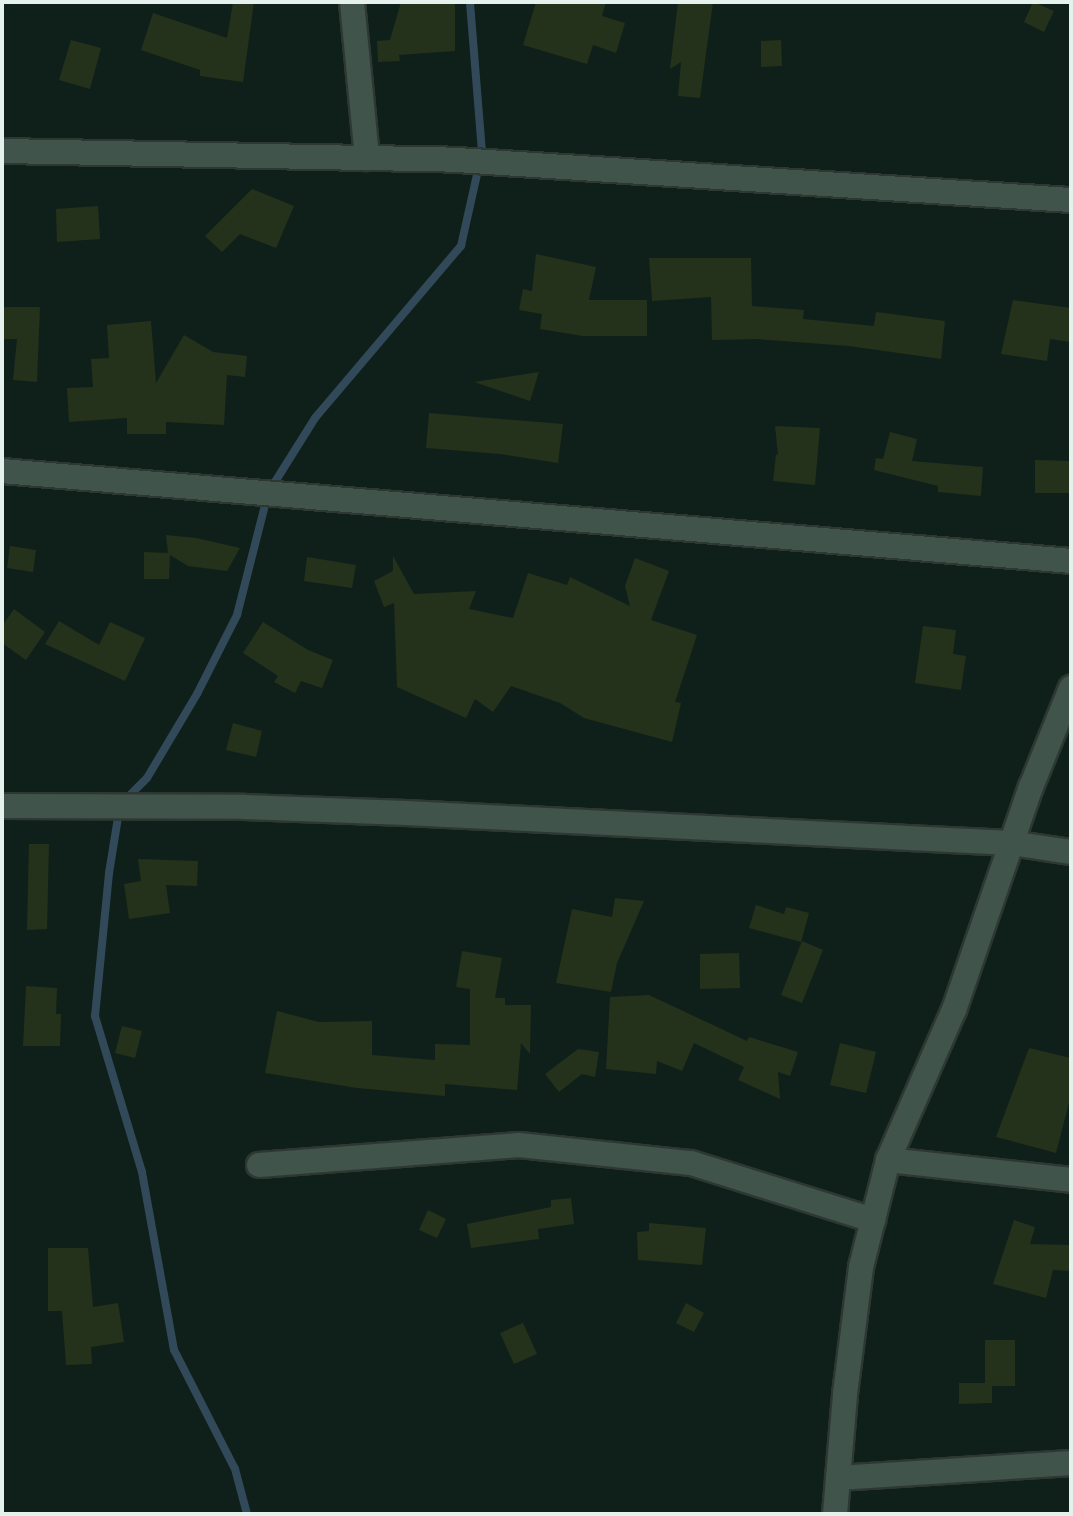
<!DOCTYPE html>
<html>
<head>
<meta charset="utf-8">
<style>
	body { margin:0 }
	#map { position:relative; width:1073px; height:1516px; overflow:hidden; background:#0f201a; font-family:"Public Sans",sans-serif }
	div>[style] { position:absolute }
	[style*='--x'] { left:calc(var(--x)*1px); top:calc(var(--y)*1px); width:calc(var(--w)*1px); rotate:calc(var(--a)*1deg) }
	.stream>* { height:8px; margin:-4px; padding:0 4px; transform-origin:4px; border-radius:4px; background:#314959 }
	.building>* { inset:0; background:#24311b }
	.roads { filter:drop-shadow(2px 0 #2e3833) drop-shadow(-2px 0 #2e3833) drop-shadow(0 2px #2e3833) drop-shadow(0 -2px #2e3833) }
	.minor>* { height:24px; margin:-12px; padding:0 12px; transform-origin:12px; border-radius:12px; background:#40544c }
	span { translate:-50% -50%; white-space:nowrap; text-align:center; line-height:1.15; -webkit-text-stroke:6px #0f201a; paint-order:stroke }
	.frame { position:absolute; inset:0; border:4px solid #e5f1ec; pointer-events:none }
</style>
</head>
<body>
<div id="map">
	<div class="stream">
		<div style="--x:247;--y:1514;--w:47;--a:-104.9"></div>
		<div style="--x:235;--y:1469;--w:134;--a:-117.1"></div>
		<div style="--x:174;--y:1350;--w:181;--a:-100.2"></div>
		<div style="--x:142;--y:1172;--w:163;--a:-106.8"></div>
		<div style="--x:95;--y:1016;--w:144;--a:-84.4"></div>
		<div style="--x:109;--y:873;--w:69;--a:-80.8"></div>
		<div style="--x:120;--y:805;--w:38;--a:-45"></div>
		<div style="--x:147;--y:778;--w:98;--a:-59.2"></div>
		<div style="--x:197;--y:694;--w:89;--a:-63.1"></div>
		<div style="--x:237;--y:615;--w:126;--a:-75.7"></div>
		<div style="--x:268;--y:493;--w:89;--a:-57.9"></div>
		<div style="--x:315;--y:418;--w:226;--a:-49.7"></div>
		<div style="--x:461;--y:246;--w:96;--a:-77.4"></div>
		<div style="--x:482;--y:152;--w:150;--a:-94.6"></div>
	</div>
	<div class="building">
		<div style="clip-path:polygon(233px 2px,254px 2px,243px 82px,200px 76px,200px 70px,141px 50px,153px 13px,227px 38px)"></div>
		<div style="clip-path:polygon(401px 2px,455px 2px,455px 51px,399px 55px,400px 61px,378px 62px,377px 41px,390px 40px)"></div>
		<div style="clip-path:polygon(536px 2px,606px 2px,602px 16px,625px 23px,616px 53px,593px 45px,587px 64px,523px 45px)"></div>
		<div style="clip-path:polygon(678px 2px,713px 2px,700px 98px,678px 96px,681px 62px,670px 69px)"></div>
		<div style="clip-path:polygon(1033px 2px,1054px 11px,1044px 32px,1024px 22px)"></div>
		<div style="clip-path:polygon(71px 40px,101px 48px,90px 89px,59px 80px)"></div>
		<div style="clip-path:polygon(781px 40px,782px 66px,761px 67px,761px 41px)"></div>
		<div style="clip-path:polygon(252px 189px,294px 206px,276px 248px,240px 234px,222px 252px,205px 236px)"></div>
		<div style="clip-path:polygon(98px 206px,100px 239px,57px 242px,56px 209px)"></div>
		<div style="clip-path:polygon(536px 254px,596px 267px,589px 300px,647px 300px,647px 336px,583px 336px,540px 329px,542px 314px,519px 310px,523px 289px,532px 291px)"></div>
		<div style="clip-path:polygon(649px 258px,751px 258px,752px 306px,804px 310px,803px 319px,874px 326px,876px 312px,945px 321px,941px 359px,849px 346px,757px 339px,712px 340px,711px 297px,652px 301px)"></div>
		<div style="clip-path:polygon(1013px 300px,1071px 308px,1071px 342px,1050px 339px,1047px 361px,1001px 354px)"></div>
		<div style="clip-path:polygon(2px 307px,40px 307px,37px 382px,13px 380px,17px 339px,2px 339px)"></div>
		<div style="clip-path:polygon(151px 321px,156px 383px,184px 335px,213px 352px,247px 356px,245px 377px,227px 375px,224px 425px,166px 422px,166px 434px,127px 434px,127px 418px,69px 422px,67px 388px,93px 387px,91px 359px,109px 358px,107px 325px)"></div>
		<div style="clip-path:polygon(539px 372px,530px 401px,474px 382px)"></div>
		<div style="clip-path:polygon(429px 413px,563px 424px,558px 463px,500px 454px,426px 448px)"></div>
		<div style="clip-path:polygon(775px 426px,820px 428px,815px 485px,773px 481px,776px 454px,778px 455px)"></div>
		<div style="clip-path:polygon(890px 432px,917px 439px,912px 461px,983px 467px,981px 496px,938px 492px,938px 486px,874px 470px,876px 458px,883px 459px)"></div>
		<div style="clip-path:polygon(1035px 460px,1071px 461px,1071px 493px,1035px 493px)"></div>
		<div style="clip-path:polygon(166px 535px,196px 538px,240px 548px,227px 571px,188px 566px,170px 555px,169px 579px,144px 579px,144px 552px,168px 553px)"></div>
		<div style="clip-path:polygon(10px 546px,36px 550px,33px 572px,7px 568px)"></div>
		<div style="clip-path:polygon(393px 556px,414px 594px,476px 591px,469px 609px,513px 618px,528px 573px,567px 585px,570px 577px,630px 606px,625px 586px,635px 558px,669px 571px,651px 620px,697px 635px,675px 702px,681px 703px,672px 742px,584px 718px,560px 703px,511px 686px,493px 712px,475px 699px,466px 718px,397px 687px,394px 603px,384px 607px,374px 581px,393px 571px)"></div>
		<div style="clip-path:polygon(307px 557px,356px 565px,352px 588px,304px 581px)"></div>
		<div style="clip-path:polygon(14px 609px,45px 632px,26px 660px,2px 643px,2px 626px)"></div>
		<div style="clip-path:polygon(59px 621px,99px 645px,110px 622px,145px 638px,125px 681px,45px 644px)"></div>
		<div style="clip-path:polygon(263px 622px,308px 650px,333px 660px,322px 688px,301px 681px,295px 693px,274px 682px,278px 676px,243px 653px)"></div>
		<div style="clip-path:polygon(923px 626px,956px 630px,953px 654px,966px 656px,961px 690px,915px 683px)"></div>
		<div style="clip-path:polygon(233px 723px,262px 731px,256px 757px,226px 750px)"></div>
		<div style="clip-path:polygon(29px 844px,49px 844px,47px 929px,27px 930px)"></div>
		<div style="clip-path:polygon(138px 859px,198px 861px,197px 886px,166px 885px,170px 913px,129px 919px,124px 884px,141px 881px)"></div>
		<div style="clip-path:polygon(615px 898px,644px 901px,617px 963px,611px 992px,556px 983px,572px 909px,612px 917px)"></div>
		<div style="clip-path:polygon(756px 905px,784px 914px,786px 907px,809px 913px,801px 942px,749px 928px)"></div>
		<div style="clip-path:polygon(802px 941px,823px 950px,802px 1003px,781px 995px)"></div>
		<div style="clip-path:polygon(462px 951px,502px 958px,495px 998px,505px 998px,505px 1005px,531px 1005px,530px 1054px,521px 1043px,517px 1090px,445px 1084px,445px 1096px,357px 1088px,265px 1073px,277px 1011px,319px 1022px,372px 1021px,372px 1055px,435px 1060px,435px 1044px,470px 1045px,470px 989px,456px 987px)"></div>
		<div style="clip-path:polygon(739px 953px,740px 988px,700px 989px,700px 954px)"></div>
		<div style="clip-path:polygon(26px 986px,57px 988px,56px 1014px,61px 1014px,60px 1046px,23px 1046px)"></div>
		<div style="clip-path:polygon(649px 995px,747px 1041px,749px 1037px,798px 1052px,790px 1076px,778px 1072px,780px 1099px,738px 1080px,744px 1067px,694px 1043px,682px 1071px,657px 1061px,656px 1074px,606px 1069px,610px 997px)"></div>
		<div style="clip-path:polygon(122px 1026px,142px 1031px,135px 1058px,115px 1053px)"></div>
		<div style="clip-path:polygon(840px 1043px,876px 1052px,866px 1093px,830px 1085px)"></div>
		<div style="clip-path:polygon(1029px 1048px,1071px 1058px,1071px 1095px,1056px 1153px,996px 1137px)"></div>
		<div style="clip-path:polygon(578px 1049px,599px 1052px,595px 1077px,582px 1074px,559px 1092px,545px 1074px)"></div>
		<div style="clip-path:polygon(571px 1198px,574px 1224px,538px 1229px,539px 1239px,471px 1248px,467px 1224px,551px 1207px,551px 1200px)"></div>
		<div style="clip-path:polygon(428px 1210px,446px 1219px,437px 1238px,419px 1230px)"></div>
		<div style="clip-path:polygon(1014px 1220px,1035px 1227px,1030px 1244px,1071px 1245px,1071px 1271px,1053px 1270px,1046px 1298px,993px 1284px)"></div>
		<div style="clip-path:polygon(649px 1223px,706px 1228px,702px 1265px,638px 1260px,637px 1232px,649px 1231px)"></div>
		<div style="clip-path:polygon(48px 1248px,88px 1248px,93px 1307px,118px 1303px,124px 1342px,91px 1347px,92px 1364px,66px 1365px,62px 1311px,48px 1311px)"></div>
		<div style="clip-path:polygon(686px 1303px,704px 1313px,694px 1332px,676px 1323px)"></div>
		<div style="clip-path:polygon(523px 1323px,537px 1354px,514px 1364px,500px 1333px)"></div>
		<div style="clip-path:polygon(985px 1340px,1015px 1340px,1015px 1386px,992px 1386px,992px 1403px,959px 1404px,959px 1383px,985px 1383px)"></div>
	</div>
	<div class="roads">
		<div class="minor">
			<div style="--x:352;--y:2;--w:157;--a:84.5"></div>
			<div style="--x:2;--y:151;--w:455;--a:1.1"></div>
			<div style="--x:457;--y:160;--w:615;--a:3.73"></div>
			<div style="--x:2;--y:471;--w:1073;--a:4.81"></div>
			<div style="--x:2;--y:806;--w:242;--a:0.2"></div>
			<div style="--x:244;--y:807;--w:162;--a:2.1"></div>
			<div style="--x:406;--y:813;--w:606;--a:2.84"></div>
			<div style="--x:1011;--y:843;--w:61;--a:8.5"></div>
			<div style="--x:888;--y:1160;--w:184;--a:6.2"></div>
			<div style="--x:259;--y:1165;--w:261;--a:-4.4"></div>
			<div style="--x:519;--y:1145;--w:173;--a:6"></div>
			<div style="--x:691;--y:1163;--w:191;--a:17.4"></div>
			<div style="--x:838;--y:1478;--w:233;--a:-3.7"></div>
			<div style="--x:835;--y:1514;--w:120;--a:-85.2"></div>
			<div style="--x:845;--y:1394;--w:128;--a:-82.8"></div>
			<div style="--x:861;--y:1267;--w:110;--a:-75.8"></div>
			<div style="--x:888;--y:1160;--w:164;--a:-66.3"></div>
			<div style="--x:954;--y:1010;--w:236;--a:-71"></div>
			<div style="--x:1031;--y:787;--w:107;--a:-68"></div>
		</div>
	</div>
	<div class="frame"></div>
</div>
</body>
</html>
